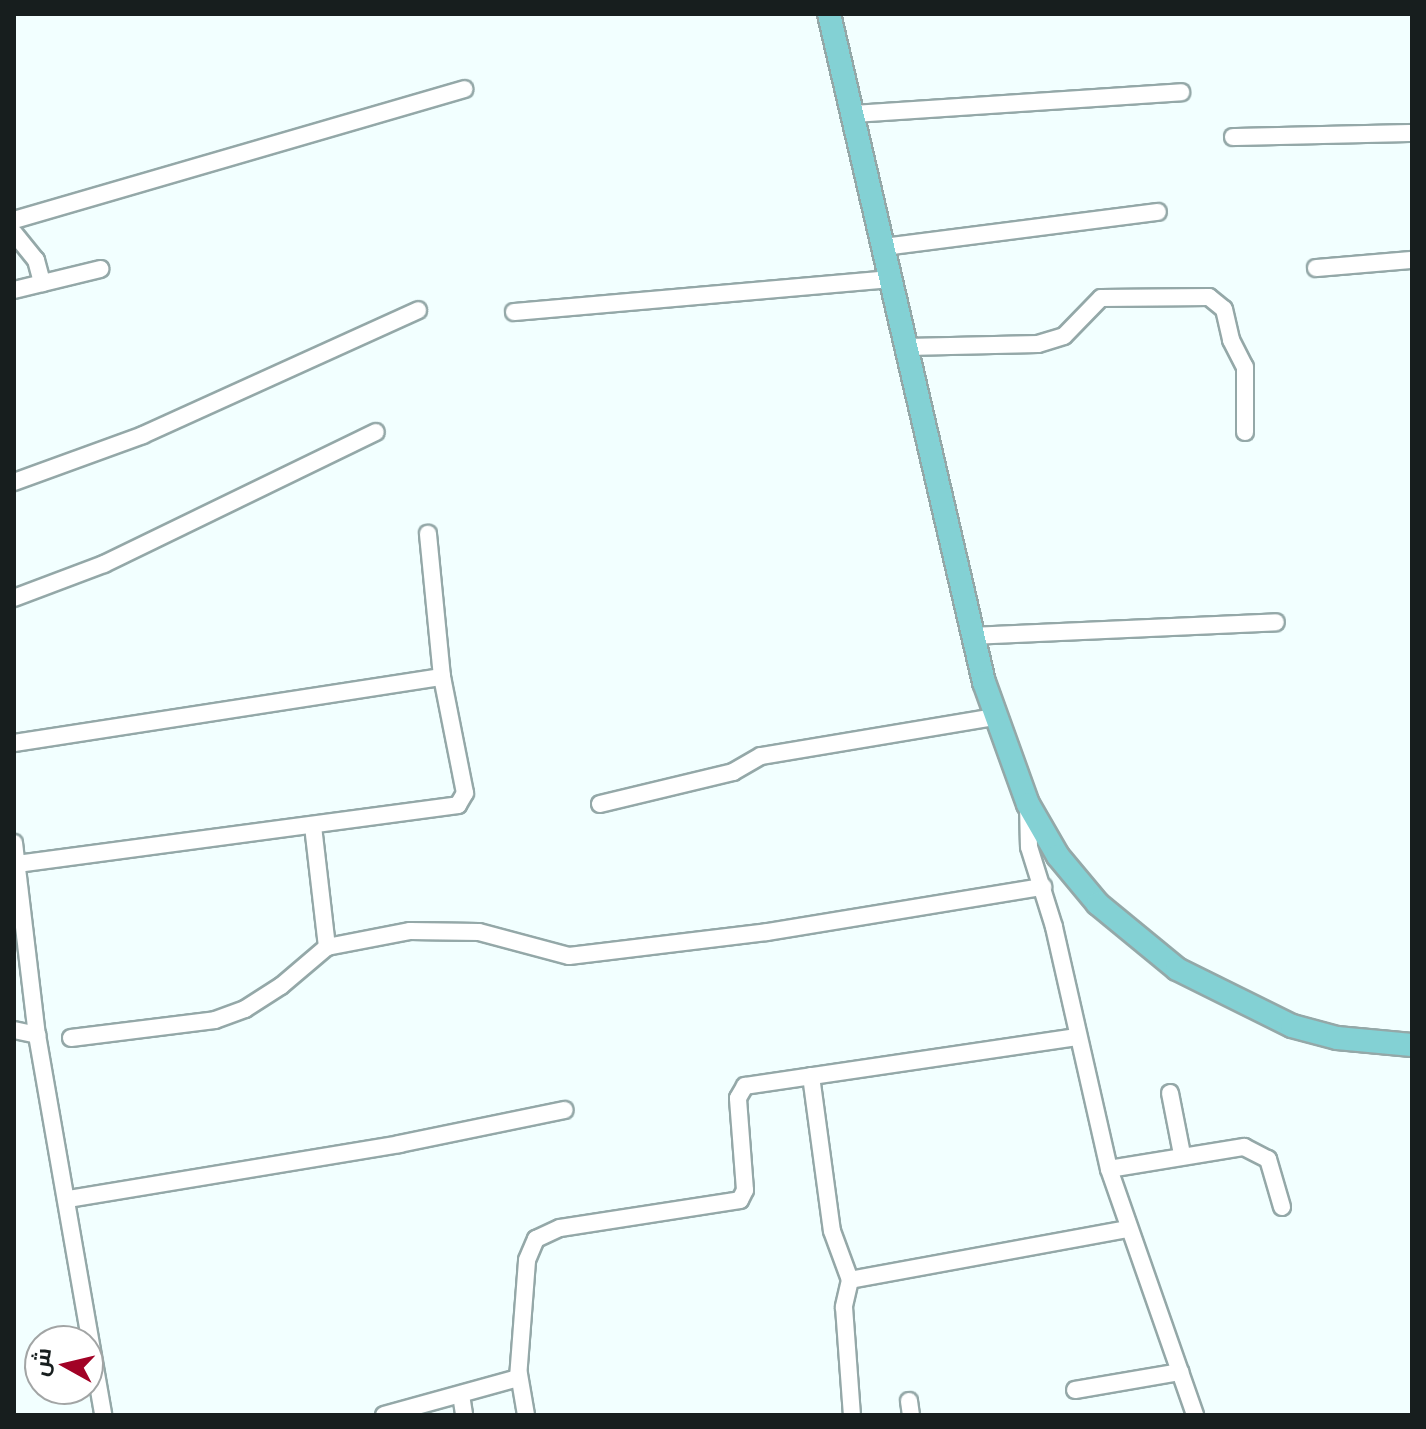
<!DOCTYPE html>
<html>
<head>
<meta charset="utf-8">
<style>
	body { margin:0 }
	#map { position:relative; width:1426px; height:1429px; overflow:hidden; background:#f2ffff; font-family:Roboto,Cairo,sans-serif }
	div>[style] { position:absolute }
	[style*='--x'] { left:calc(var(--x)*1px); top:calc(var(--y)*1px); width:calc(var(--w)*1px); rotate:calc(var(--a)*1deg) }
	.roads { filter:drop-shadow(2px 0 #94a8a8) drop-shadow(-2px 0 #94a8a8) drop-shadow(0 2px #94a8a8) drop-shadow(0 -2px #94a8a8) }
	.minor>* { height:16px; margin:-8px; padding:0 8px; transform-origin:8px; border-radius:8px; background:#fff }
	.major>* { height:22px; margin:-11px; padding:0 11px; transform-origin:11px; border-radius:11px; background:#83d1d4 }
	span { translate:-50% -50%; white-space:nowrap; text-align:center; line-height:1.15; -webkit-text-stroke:8px #fff; paint-order:stroke }
	.frame { position:absolute; inset:0; border:16px solid #171e1e; pointer-events:none }
	.north { position:absolute; left:24px; top:1325px; width:80px; height:80px; box-sizing:border-box; background:#fff; border:2px solid #a2a5a5; border-radius:50%; rotate:278deg; font-size:22px; font-weight:700; line-height:32px; text-align:center; color:#171e1e }
	.north::after { content:''; display:block; margin:auto; width:28px; height:36px; background:#a20226; clip-path:polygon(50% 0,100% 100%,50% 72%,0 100%) }
</style>
</head>
<body>
<div id="map">
	<div class="roads">
		<div class="minor">
			<div style="--x:854;--y:114;--w:328;--a:-3.8"></div>
			<div style="--x:1233;--y:137;--w:179;--a:-1.3"></div>
			<div style="--x:14;--y:220;--w:469;--a:-16.2"></div>
			<div style="--x:14;--y:233;--w:35;--a:51"></div>
			<div style="--x:36;--y:260;--w:24;--a:75"></div>
			<div style="--x:884;--y:247;--w:276;--a:-7.3"></div>
			<div style="--x:1316;--y:268;--w:96;--a:-4.8"></div>
			<div style="--x:14;--y:290;--w:89;--a:-13.7"></div>
			<div style="--x:514;--y:312;--w:379;--a:-5"></div>
			<div style="--x:907;--y:347;--w:131;--a:-1.3"></div>
			<div style="--x:1038;--y:344;--w:27;--a:-17"></div>
			<div style="--x:1064;--y:336;--w:53;--a:-45.8"></div>
			<div style="--x:1101;--y:298;--w:108;--a:-0.5"></div>
			<div style="--x:1209;--y:297;--w:19;--a:39"></div>
			<div style="--x:1224;--y:309;--w:32;--a:77"></div>
			<div style="--x:1231;--y:340;--w:30;--a:63"></div>
			<div style="--x:1245;--y:367;--w:65;--a:90"></div>
			<div style="--x:14;--y:482;--w:137;--a:-20"></div>
			<div style="--x:143;--y:435;--w:302;--a:-24.4"></div>
			<div style="--x:14;--y:598;--w:96;--a:-20.7"></div>
			<div style="--x:104;--y:564;--w:302;--a:-25.9"></div>
			<div style="--x:973;--y:636;--w:303;--a:-2.6"></div>
			<div style="--x:14;--y:743;--w:433;--a:-8.8"></div>
			<div style="--x:442;--y:677;--w:144;--a:-95.6"></div>
			<div style="--x:600;--y:804;--w:137;--a:-13.5"></div>
			<div style="--x:733;--y:772;--w:32;--a:-30"></div>
			<div style="--x:761;--y:756;--w:237;--a:-9.5"></div>
			<div style="--x:1028;--y:804;--w:43;--a:88.7"></div>
			<div style="--x:1029;--y:847;--w:84;--a:72.6"></div>
			<div style="--x:1054;--y:927;--w:248;--a:77.2"></div>
			<div style="--x:1109;--y:1169;--w:261;--a:70.7"></div>
			<div style="--x:313;--y:826;--w:122;--a:83.4"></div>
			<div style="--x:14;--y:843;--w:193;--a:83.2"></div>
			<div style="--x:37;--y:1035;--w:386;--a:80.1"></div>
			<div style="--x:17;--y:864;--w:445;--a:-7.6"></div>
			<div style="--x:458;--y:805;--w:14;--a:-60"></div>
			<div style="--x:465;--y:793;--w:118;--a:-101.2"></div>
			<div style="--x:14;--y:1030;--w:24;--a:12"></div>
			<div style="--x:71;--y:1038;--w:145;--a:-7.1"></div>
			<div style="--x:215;--y:1020;--w:32;--a:-20"></div>
			<div style="--x:245;--y:1009;--w:43;--a:-32.6"></div>
			<div style="--x:281;--y:986;--w:60;--a:-40.3"></div>
			<div style="--x:327;--y:947;--w:85;--a:-10.9"></div>
			<div style="--x:410;--y:931;--w:69;--a:0.8"></div>
			<div style="--x:479;--y:932;--w:93;--a:14.9"></div>
			<div style="--x:569;--y:956;--w:199;--a:-6.9"></div>
			<div style="--x:767;--y:932;--w:280;--a:-9.3"></div>
			<div style="--x:811;--y:1076;--w:156;--a:82.3"></div>
			<div style="--x:832;--y:1231;--w:52;--a:69.8"></div>
			<div style="--x:850;--y:1280;--w:28;--a:103"></div>
			<div style="--x:844;--y:1307;--w:108;--a:85.8"></div>
			<div style="--x:1170;--y:1093;--w:62;--a:78.9"></div>
			<div style="--x:1109;--y:1169;--w:137;--a:-9.3"></div>
			<div style="--x:1244;--y:1147;--w:27;--a:27"></div>
			<div style="--x:1268;--y:1159;--w:50;--a:73.7"></div>
			<div style="--x:68;--y:1199;--w:336;--a:-9.4"></div>
			<div style="--x:399;--y:1144;--w:169;--a:-11.6"></div>
			<div style="--x:850;--y:1280;--w:283;--a:-10.4"></div>
			<div style="--x:519;--y:1374;--w:42;--a:80.3"></div>
			<div style="--x:1075;--y:1390;--w:107;--a:-9.7"></div>
			<div style="--x:461;--y:1395;--w:20;--a:81"></div>
			<div style="--x:909;--y:1401;--w:14;--a:82"></div>
			<div style="--x:384;--y:1415;--w:139;--a:-15.4"></div>
			<div style="--x:518;--y:1378;--w:118;--a:-85.6"></div>
			<div style="--x:527;--y:1260;--w:23;--a:-67"></div>
			<div style="--x:536;--y:1239;--w:26;--a:-25"></div>
			<div style="--x:560;--y:1228;--w:182;--a:-8.8"></div>
			<div style="--x:740;--y:1200;--w:11;--a:-63"></div>
			<div style="--x:745;--y:1190;--w:92;--a:-94.4"></div>
			<div style="--x:738;--y:1098;--w:14;--a:-60"></div>
			<div style="--x:745;--y:1086;--w:336;--a:-8.4"></div>
		</div>
		<div class="major">
			<div style="--x:829;--y:14;--w:686;--a:76.94"></div>
			<div style="--x:984;--y:682;--w:130;--a:70.2"></div>
			<div style="--x:1028;--y:804;--w:60;--a:60"></div>
			<div style="--x:1058;--y:856;--w:62;--a:50.2"></div>
			<div style="--x:1098;--y:904;--w:102;--a:39.4"></div>
			<div style="--x:1177;--y:969;--w:128;--a:26.4"></div>
			<div style="--x:1292;--y:1026;--w:47;--a:14.9"></div>
			<div style="--x:1337;--y:1038;--w:75;--a:5.3"></div>
		</div>
	</div>
	<div class="frame"></div>
	<div class="north">ش</div>
</div>
</body>
</html>
